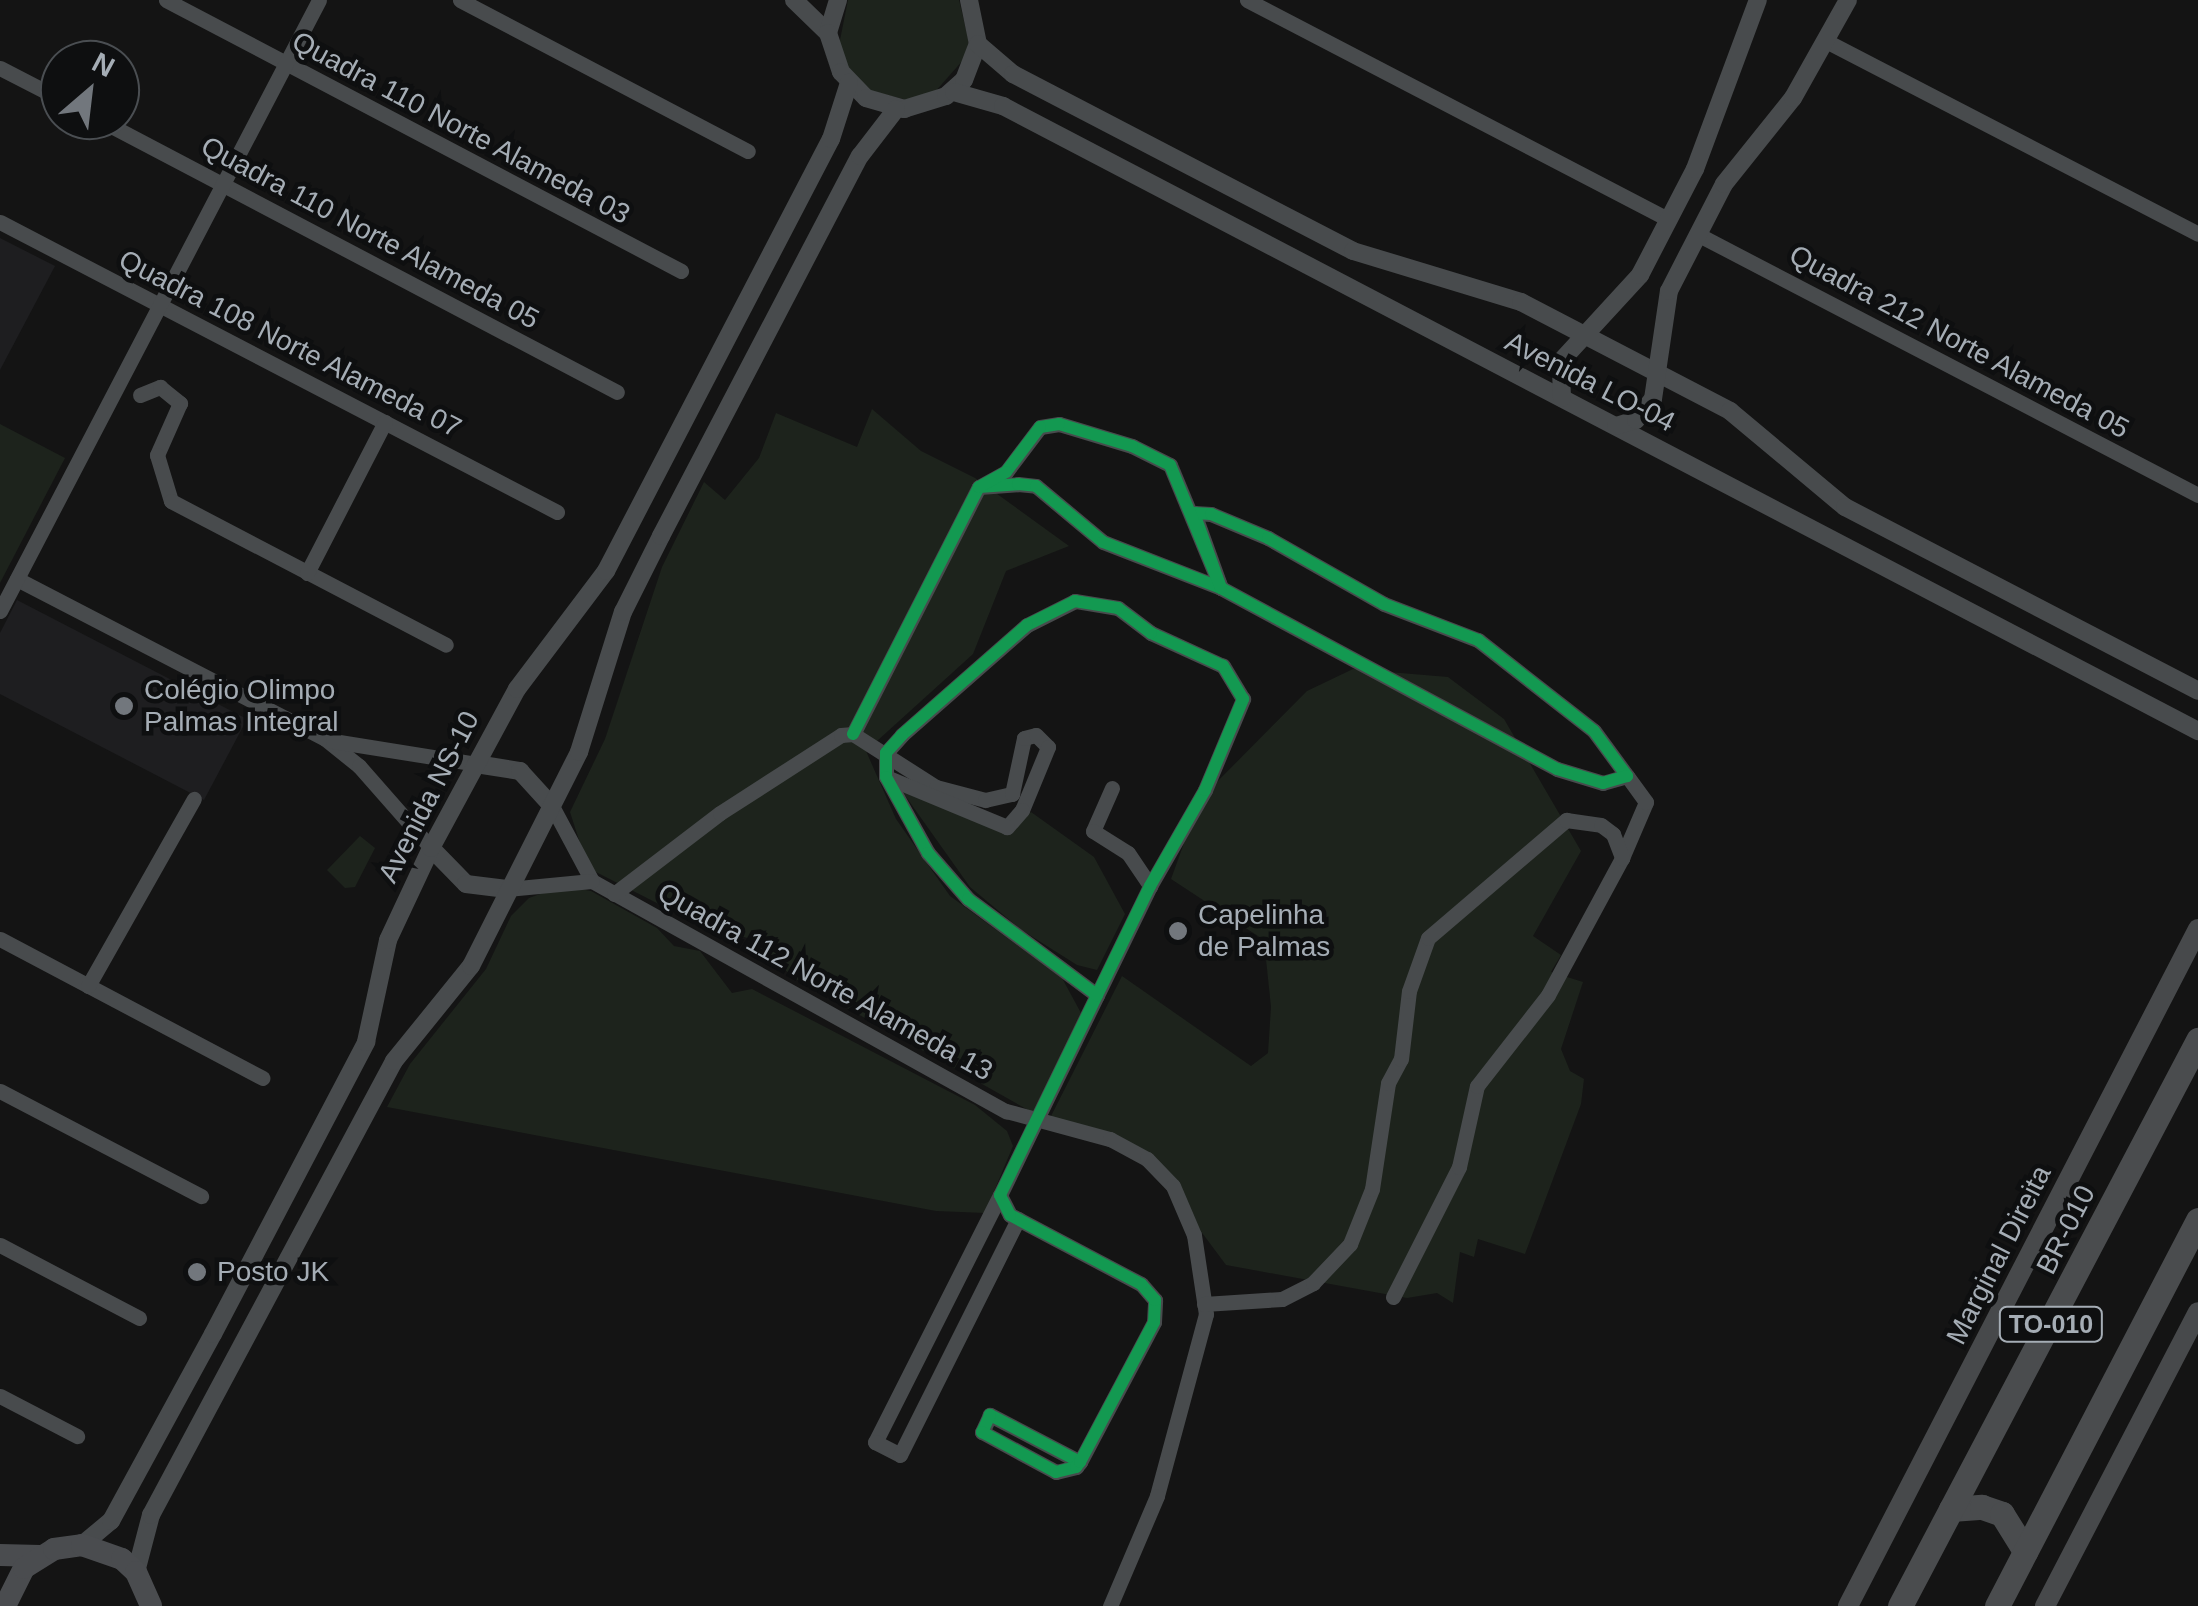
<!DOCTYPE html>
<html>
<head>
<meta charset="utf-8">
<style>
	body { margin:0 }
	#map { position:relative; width:2198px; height:1606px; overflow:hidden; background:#141414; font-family:Arial,sans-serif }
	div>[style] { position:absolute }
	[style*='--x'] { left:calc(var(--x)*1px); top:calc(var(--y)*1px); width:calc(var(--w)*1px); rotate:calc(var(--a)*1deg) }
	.built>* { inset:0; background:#1e1e20 }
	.green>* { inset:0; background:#1d231c }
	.minor>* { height:15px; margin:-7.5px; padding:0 7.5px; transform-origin:7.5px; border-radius:7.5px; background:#484b4d }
	.tertiary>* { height:18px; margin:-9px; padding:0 9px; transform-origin:9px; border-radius:9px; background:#484b4d }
	.secondary>* { height:20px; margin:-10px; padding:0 10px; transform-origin:10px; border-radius:10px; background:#47494b }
	.primary>* { height:22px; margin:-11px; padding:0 11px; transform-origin:11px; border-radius:11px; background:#4a4c4f }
	.trunk>* { height:25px; margin:-12.5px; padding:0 12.5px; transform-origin:12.5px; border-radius:12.5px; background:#4a4c4e }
	.cycleway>* { height:12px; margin:-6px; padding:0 6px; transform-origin:6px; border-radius:6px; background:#139951 }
	.dots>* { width:28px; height:28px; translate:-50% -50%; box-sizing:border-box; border:5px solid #0e0f10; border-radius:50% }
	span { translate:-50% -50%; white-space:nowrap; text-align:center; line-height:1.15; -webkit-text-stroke:9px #0e0f10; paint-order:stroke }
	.shield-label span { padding:2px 8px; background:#0e0f10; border:2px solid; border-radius:8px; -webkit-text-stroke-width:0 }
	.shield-label { font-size:25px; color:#a5adb5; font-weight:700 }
	.street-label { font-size:28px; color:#a5adb5 }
	.poi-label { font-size:28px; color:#a5adb5 }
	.left { translate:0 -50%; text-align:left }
	.north { position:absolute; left:40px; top:40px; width:100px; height:100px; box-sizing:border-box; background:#0e0f10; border:2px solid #4a4e52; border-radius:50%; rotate:28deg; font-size:28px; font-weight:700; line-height:40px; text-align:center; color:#a5adb5 }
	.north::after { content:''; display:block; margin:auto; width:35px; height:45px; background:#72777d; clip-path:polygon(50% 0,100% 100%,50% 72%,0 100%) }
</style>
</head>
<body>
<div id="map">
	<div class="built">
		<div style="clip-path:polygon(0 238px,55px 266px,0 370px)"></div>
		<div style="clip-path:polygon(17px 600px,247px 719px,204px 800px,0 694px,0 633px)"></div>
	</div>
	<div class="green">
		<div style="clip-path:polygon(848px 0,959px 0,969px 41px,964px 59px,934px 93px,907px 100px,871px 91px,849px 71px,839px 45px)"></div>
		<div style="clip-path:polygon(872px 409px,921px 451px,975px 478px,1069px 546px,1006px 571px,973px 654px,866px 751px,896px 819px,950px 896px,1062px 978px,1081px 1013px,1037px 1115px,794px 978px,751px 939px,698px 924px,588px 868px,570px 812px,605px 739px,662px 567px,704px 482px,725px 500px,759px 458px,776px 413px,857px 447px)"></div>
		<div style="clip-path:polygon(0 424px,65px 458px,0 583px)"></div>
		<div style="clip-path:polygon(1353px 669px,1448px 677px,1504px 719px,1581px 851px,1533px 936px,1561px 955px,1551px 972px,1583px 982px,1561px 1049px,1570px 1071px,1584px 1079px,1581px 1104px,1525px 1254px,1478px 1239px,1474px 1257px,1460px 1252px,1453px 1303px,1437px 1293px,1407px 1298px,1226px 1265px,1147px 1159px,1049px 1120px,1122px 976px,1251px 1066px,1268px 1053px,1271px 1007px,1264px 940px,1171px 879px,1200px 799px,1307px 691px)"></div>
		<div style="clip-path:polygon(899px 787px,1007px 833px,1031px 812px,1094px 857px,1125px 914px,1097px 970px,1077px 965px,1020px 929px,970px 887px)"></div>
		<div style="clip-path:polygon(360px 836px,375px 848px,355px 887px,345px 888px,327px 870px)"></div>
		<div style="clip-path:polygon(562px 886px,591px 891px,657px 928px,674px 946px,700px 951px,732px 993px,752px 989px,975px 1105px,1007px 1131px,1013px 1146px,985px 1213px,936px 1211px,387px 1107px,410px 1064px,486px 969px,511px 916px,529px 898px)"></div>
	</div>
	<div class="minor">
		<div style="--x:166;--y:0;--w:582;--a:27.75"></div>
		<div style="--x:460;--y:0;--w:325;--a:27.7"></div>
		<div style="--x:1247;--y:0;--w:475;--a:27.5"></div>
		<div style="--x:1826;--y:41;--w:419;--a:27.4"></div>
		<div style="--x:0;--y:68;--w:68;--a:27.3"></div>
		<div style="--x:100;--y:120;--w:584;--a:27.75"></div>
		<div style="--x:0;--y:222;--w:628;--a:27.5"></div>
		<div style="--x:1697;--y:234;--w:565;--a:27.52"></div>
		<div style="--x:140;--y:395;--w:22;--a:-22"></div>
		<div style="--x:160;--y:387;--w:26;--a:39"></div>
		<div style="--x:180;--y:403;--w:57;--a:113.9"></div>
		<div style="--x:157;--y:455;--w:48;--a:73.1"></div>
		<div style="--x:171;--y:501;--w:310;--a:27.6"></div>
		<div style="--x:307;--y:573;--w:170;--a:-62.7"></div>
		<div style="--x:17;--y:579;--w:346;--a:27.4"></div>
		<div style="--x:324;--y:738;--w:45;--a:38.7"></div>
		<div style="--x:359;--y:766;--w:109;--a:48.7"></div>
		<div style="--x:0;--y:611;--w:689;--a:-62.43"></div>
		<div style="--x:853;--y:734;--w:277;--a:-63"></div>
		<div style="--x:979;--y:487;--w:39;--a:-4"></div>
		<div style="--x:1018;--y:484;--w:18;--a:6"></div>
		<div style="--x:1036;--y:486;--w:87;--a:39.9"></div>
		<div style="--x:1103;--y:542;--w:127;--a:21.3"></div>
		<div style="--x:1221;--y:588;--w:80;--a:-109.8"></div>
		<div style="--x:1194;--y:513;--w:17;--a:3"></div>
		<div style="--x:1211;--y:514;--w:62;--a:22.8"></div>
		<div style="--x:1268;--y:538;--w:133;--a:29.6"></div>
		<div style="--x:1384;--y:604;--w:101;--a:21"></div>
		<div style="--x:1478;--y:640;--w:147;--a:38.1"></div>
		<div style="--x:1594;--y:731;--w:56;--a:53.7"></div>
		<div style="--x:1627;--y:776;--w:25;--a:164"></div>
		<div style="--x:1603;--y:783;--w:48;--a:-163.1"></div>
		<div style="--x:1557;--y:769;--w:382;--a:-151.7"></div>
		<div style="--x:1221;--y:588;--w:133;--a:-112.5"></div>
		<div style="--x:1170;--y:465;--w:42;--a:-153.4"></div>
		<div style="--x:1132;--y:446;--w:76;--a:-163.2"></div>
		<div style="--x:1059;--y:424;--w:19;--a:171"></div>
		<div style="--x:1040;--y:427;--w:56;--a:127.1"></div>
		<div style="--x:1006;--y:472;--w:31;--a:151"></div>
		<div style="--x:333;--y:741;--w:145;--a:9.1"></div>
		<div style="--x:1112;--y:788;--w:47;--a:113.8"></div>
		<div style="--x:1093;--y:831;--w:41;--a:32.2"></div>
		<div style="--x:1128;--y:853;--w:40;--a:56"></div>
		<div style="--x:552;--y:806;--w:85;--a:61.9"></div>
		<div style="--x:592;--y:881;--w:474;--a:29.1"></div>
		<div style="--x:1006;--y:1111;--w:108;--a:15.1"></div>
		<div style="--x:1110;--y:1139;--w:42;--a:28.4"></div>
		<div style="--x:1147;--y:1159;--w:37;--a:46"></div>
		<div style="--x:1173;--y:1186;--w:53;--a:66.8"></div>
		<div style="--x:1194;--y:1235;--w:80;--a:81.4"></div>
		<div style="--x:1206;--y:1314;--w:188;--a:105.1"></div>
		<div style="--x:1157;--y:1496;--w:120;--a:113.1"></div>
		<div style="--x:507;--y:889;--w:85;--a:-5.4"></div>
		<div style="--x:614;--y:894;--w:133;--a:-37.4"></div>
		<div style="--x:720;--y:813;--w:144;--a:-32.8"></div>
		<div style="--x:841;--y:735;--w:12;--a:-5"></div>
		<div style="--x:853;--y:734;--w:98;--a:32.6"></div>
		<div style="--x:936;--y:787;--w:51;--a:14.9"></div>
		<div style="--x:985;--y:800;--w:28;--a:-13"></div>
		<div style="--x:1012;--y:794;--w:57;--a:-77.9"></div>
		<div style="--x:1024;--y:738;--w:12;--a:-14"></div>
		<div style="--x:1036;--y:735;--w:17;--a:45"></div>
		<div style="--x:1048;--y:747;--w:68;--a:112.4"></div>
		<div style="--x:1022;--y:810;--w:23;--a:131"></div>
		<div style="--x:1007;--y:827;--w:131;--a:-157.5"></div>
		<div style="--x:0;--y:939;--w:297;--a:27.9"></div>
		<div style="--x:88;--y:986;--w:215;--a:-60.5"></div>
		<div style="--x:0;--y:1091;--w:227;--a:27.6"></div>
		<div style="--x:1000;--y:1195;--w:277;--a:116.8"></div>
		<div style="--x:875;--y:1442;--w:28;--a:27"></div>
		<div style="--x:900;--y:1455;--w:264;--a:-63.4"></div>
		<div style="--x:0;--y:1245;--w:157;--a:27.7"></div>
		<div style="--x:1393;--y:1297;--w:146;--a:-63.1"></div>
		<div style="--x:1459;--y:1167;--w:83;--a:-77.5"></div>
		<div style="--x:1477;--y:1086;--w:115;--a:-52"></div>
		<div style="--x:1548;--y:995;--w:156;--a:-61.6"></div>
		<div style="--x:1622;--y:858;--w:61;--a:-66.8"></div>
		<div style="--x:1646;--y:802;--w:32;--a:-126"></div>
		<div style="--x:1204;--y:1304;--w:78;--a:-3.7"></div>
		<div style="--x:1282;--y:1299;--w:35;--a:-27"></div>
		<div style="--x:1313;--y:1283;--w:54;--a:-46.5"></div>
		<div style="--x:1350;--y:1244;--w:59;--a:-68.2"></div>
		<div style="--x:1372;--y:1189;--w:107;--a:-81.4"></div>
		<div style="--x:1388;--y:1083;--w:27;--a:-62"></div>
		<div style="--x:1401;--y:1059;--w:68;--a:-83.3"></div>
		<div style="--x:1409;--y:991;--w:56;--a:-70.3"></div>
		<div style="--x:1428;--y:938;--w:182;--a:-40.5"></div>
		<div style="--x:1566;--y:820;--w:35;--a:8"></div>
		<div style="--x:1601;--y:825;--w:15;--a:37"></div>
		<div style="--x:1613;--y:834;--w:26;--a:69"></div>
		<div style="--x:0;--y:1396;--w:87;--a:27.5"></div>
		<div style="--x:1080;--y:1462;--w:102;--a:-152.4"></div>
		<div style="--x:990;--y:1415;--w:19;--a:115"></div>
		<div style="--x:982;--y:1432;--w:84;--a:28.4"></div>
		<div style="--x:1056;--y:1472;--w:21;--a:-14"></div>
		<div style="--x:1076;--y:1467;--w:6;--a:-51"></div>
		<div style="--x:1080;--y:1462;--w:158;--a:-62.1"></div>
		<div style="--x:1154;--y:1322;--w:22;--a:-87"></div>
		<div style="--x:1155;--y:1300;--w:21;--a:-131"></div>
		<div style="--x:1141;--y:1284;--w:148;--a:-152.2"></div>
		<div style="--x:1010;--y:1215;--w:22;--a:-117"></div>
		<div style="--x:1000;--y:1195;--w:343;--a:-64.1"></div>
		<div style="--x:1150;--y:886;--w:111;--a:-60.2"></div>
		<div style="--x:1205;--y:790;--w:99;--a:-67.3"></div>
		<div style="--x:1243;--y:699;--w:39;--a:-121"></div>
		<div style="--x:1223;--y:666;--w:79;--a:-155.4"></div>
		<div style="--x:1151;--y:633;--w:41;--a:-142.9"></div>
		<div style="--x:1118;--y:608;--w:44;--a:-170.8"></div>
		<div style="--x:1075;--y:601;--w:54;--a:153.4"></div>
		<div style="--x:1027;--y:625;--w:167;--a:138.7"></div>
		<div style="--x:902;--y:735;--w:24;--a:132"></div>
		<div style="--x:886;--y:753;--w:24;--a:90"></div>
		<div style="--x:886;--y:777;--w:87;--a:61.1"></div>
		<div style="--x:928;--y:853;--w:61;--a:49"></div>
		<div style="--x:968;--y:899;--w:161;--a:36.7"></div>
	</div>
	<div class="tertiary">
		<div style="--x:794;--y:0;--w:47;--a:44.1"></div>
		<div style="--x:838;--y:0;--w:34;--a:107"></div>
		<div style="--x:828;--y:33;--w:41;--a:71.6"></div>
		<div style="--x:841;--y:72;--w:36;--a:46"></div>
		<div style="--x:866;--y:98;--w:40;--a:16"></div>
		<div style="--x:904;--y:109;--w:44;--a:-17.2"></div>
		<div style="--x:946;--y:96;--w:24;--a:-42"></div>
		<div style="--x:964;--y:80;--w:39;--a:-69"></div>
		<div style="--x:978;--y:44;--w:45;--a:-101.6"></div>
		<div style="--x:978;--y:44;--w:46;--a:40.6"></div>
		<div style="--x:1013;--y:74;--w:383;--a:27.5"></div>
		<div style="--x:1353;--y:251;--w:176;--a:16.9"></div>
		<div style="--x:1521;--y:302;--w:236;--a:27.5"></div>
		<div style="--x:1730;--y:411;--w:150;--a:39.9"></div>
		<div style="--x:1845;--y:507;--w:398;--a:27.5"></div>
		<div style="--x:954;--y:92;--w:51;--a:15.9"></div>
		<div style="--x:1003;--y:106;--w:1349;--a:27.61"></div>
		<div style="--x:1562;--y:398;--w:37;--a:-92"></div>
		<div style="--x:1561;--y:361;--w:117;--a:-47.4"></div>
		<div style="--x:1640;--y:275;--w:119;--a:-62.6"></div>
		<div style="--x:1695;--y:169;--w:180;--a:-69.6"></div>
		<div style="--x:1616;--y:426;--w:21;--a:-17"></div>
		<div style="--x:1636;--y:420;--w:27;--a:-51"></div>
		<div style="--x:1653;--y:399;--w:109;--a:-81.6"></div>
		<div style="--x:1669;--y:291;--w:120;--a:-62.8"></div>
		<div style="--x:1724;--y:184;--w:110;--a:-51.3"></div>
		<div style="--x:1793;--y:98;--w:112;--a:-60.7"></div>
		<div style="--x:476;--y:764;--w:45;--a:9"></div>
		<div style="--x:520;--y:771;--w:47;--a:47.6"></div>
		<div style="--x:431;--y:848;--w:50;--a:45.8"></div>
		<div style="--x:466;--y:884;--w:41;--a:7"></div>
		<div style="--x:82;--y:1545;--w:38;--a:-40"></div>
		<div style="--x:111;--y:1521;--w:213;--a:-61.4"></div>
		<div style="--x:213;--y:1334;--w:330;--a:-62.3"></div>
		<div style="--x:366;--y:1042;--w:104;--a:-77.8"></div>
		<div style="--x:388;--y:940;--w:102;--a:-64.9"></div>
		<div style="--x:431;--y:848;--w:181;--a:-61.6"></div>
		<div style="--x:517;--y:689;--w:148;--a:-53"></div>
		<div style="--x:606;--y:571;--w:487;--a:-62.5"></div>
		<div style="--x:831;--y:139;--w:59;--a:-72.2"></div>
		<div style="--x:136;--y:1572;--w:59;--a:-75.3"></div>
		<div style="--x:151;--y:1515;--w:515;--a:-61.84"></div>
		<div style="--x:394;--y:1061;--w:122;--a:-51"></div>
		<div style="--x:471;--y:966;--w:240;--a:-63.2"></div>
		<div style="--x:579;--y:752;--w:147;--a:-72.6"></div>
		<div style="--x:623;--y:612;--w:85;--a:-63.4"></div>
		<div style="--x:661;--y:536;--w:429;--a:-62.4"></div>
		<div style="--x:860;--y:156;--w:59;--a:-52.5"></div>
	</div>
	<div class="secondary">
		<div style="--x:1848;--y:1606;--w:762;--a:-62.66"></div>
		<div style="--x:2045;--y:1606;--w:331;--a:-62.5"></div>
	</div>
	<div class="primary">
		<div style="--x:0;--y:1555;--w:40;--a:1.4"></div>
		<div style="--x:5;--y:1606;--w:42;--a:-63.4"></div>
		<div style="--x:24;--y:1568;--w:36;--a:-32"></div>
		<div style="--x:54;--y:1549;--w:28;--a:-8"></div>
		<div style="--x:82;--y:1545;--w:42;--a:19.3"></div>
		<div style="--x:122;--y:1559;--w:19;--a:43"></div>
		<div style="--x:136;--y:1572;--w:37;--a:66"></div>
	</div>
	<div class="trunk">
		<div style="--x:1951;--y:1509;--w:31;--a:-4"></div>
		<div style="--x:1982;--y:1507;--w:21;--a:19"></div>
		<div style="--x:2002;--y:1514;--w:44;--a:58.1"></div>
		<div style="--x:1900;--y:1606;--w:640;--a:-62.23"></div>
		<div style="--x:1997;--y:1606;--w:435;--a:-62.5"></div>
	</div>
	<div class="cycleway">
		<div style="--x:853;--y:734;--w:277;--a:-63"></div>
		<div style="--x:979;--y:487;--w:39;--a:-4"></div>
		<div style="--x:1018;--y:484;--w:18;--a:6"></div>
		<div style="--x:1036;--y:486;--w:87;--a:39.9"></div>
		<div style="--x:1103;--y:542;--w:127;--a:21.3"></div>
		<div style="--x:1221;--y:588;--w:80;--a:-109.8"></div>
		<div style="--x:1194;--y:513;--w:17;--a:3"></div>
		<div style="--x:1211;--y:514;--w:62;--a:22.8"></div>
		<div style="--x:1268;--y:538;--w:133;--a:29.6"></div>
		<div style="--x:1384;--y:604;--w:101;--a:21"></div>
		<div style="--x:1478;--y:640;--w:147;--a:38.1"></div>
		<div style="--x:1594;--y:731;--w:56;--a:53.7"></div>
		<div style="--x:1627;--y:776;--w:25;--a:164"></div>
		<div style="--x:1603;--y:783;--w:48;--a:-163.1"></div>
		<div style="--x:1557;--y:769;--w:382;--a:-151.7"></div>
		<div style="--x:1221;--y:588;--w:133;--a:-112.5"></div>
		<div style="--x:1170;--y:465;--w:42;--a:-153.4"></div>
		<div style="--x:1132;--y:446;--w:76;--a:-163.2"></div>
		<div style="--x:1059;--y:424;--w:19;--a:171"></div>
		<div style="--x:1040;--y:427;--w:56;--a:127.1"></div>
		<div style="--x:1006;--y:472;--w:31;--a:151"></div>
		<div style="--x:1080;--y:1462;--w:102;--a:-152.4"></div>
		<div style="--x:990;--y:1415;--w:19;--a:115"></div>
		<div style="--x:982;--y:1432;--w:84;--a:28.4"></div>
		<div style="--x:1056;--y:1472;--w:21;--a:-14"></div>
		<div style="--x:1076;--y:1467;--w:6;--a:-51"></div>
		<div style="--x:1080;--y:1462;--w:158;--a:-62.1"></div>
		<div style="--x:1154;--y:1322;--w:22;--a:-87"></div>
		<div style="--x:1155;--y:1300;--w:21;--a:-131"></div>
		<div style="--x:1141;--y:1284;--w:148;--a:-152.2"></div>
		<div style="--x:1010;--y:1215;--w:22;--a:-117"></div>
		<div style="--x:1000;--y:1195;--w:343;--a:-64.1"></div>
		<div style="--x:1150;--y:886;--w:111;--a:-60.2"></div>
		<div style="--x:1205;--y:790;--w:99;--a:-67.3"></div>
		<div style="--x:1243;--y:699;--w:39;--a:-121"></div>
		<div style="--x:1223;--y:666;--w:79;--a:-155.4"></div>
		<div style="--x:1151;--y:633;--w:41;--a:-142.9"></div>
		<div style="--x:1118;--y:608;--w:44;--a:-170.8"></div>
		<div style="--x:1075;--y:601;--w:54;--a:153.4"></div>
		<div style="--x:1027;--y:625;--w:167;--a:138.7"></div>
		<div style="--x:902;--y:735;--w:24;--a:132"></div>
		<div style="--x:886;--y:753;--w:24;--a:90"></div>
		<div style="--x:886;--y:777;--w:87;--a:61.1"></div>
		<div style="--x:928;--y:853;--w:61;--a:49"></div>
		<div style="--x:968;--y:899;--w:161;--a:36.7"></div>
	</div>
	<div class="dots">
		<div style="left:124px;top:706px;background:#72777d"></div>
		<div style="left:1178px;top:931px;background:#72777d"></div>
		<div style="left:197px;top:1272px;background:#72777d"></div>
	</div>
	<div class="shield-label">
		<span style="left:2051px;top:1324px">TO-010</span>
	</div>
	<div class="street-label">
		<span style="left:461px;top:128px;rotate:28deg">Quadra 110 Norte Alameda 03</span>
		<span style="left:370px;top:233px;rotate:28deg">Quadra 110 Norte Alameda 05</span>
		<span style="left:1959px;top:342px;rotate:28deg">Quadra 212 Norte Alameda 05</span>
		<span style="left:290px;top:344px;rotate:27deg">Quadra 108 Norte Alameda 07</span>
		<span style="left:1590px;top:382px;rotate:27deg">Avenida LO-04</span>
		<span style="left:429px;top:797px;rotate:-63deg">Avenida NS-10</span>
		<span style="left:825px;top:982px;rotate:29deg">Quadra 112 Norte Alameda 13</span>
		<span style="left:2066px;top:1230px;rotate:-63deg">BR-010</span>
		<span style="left:1999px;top:1255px;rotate:-63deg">Marginal Direita</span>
	</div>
	<div class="poi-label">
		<span class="left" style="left:144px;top:706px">Colégio Olimpo<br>Palmas Integral</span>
		<span class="left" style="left:1198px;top:931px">Capelinha<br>de Palmas</span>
		<span class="left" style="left:217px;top:1272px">Posto JK</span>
	</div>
	<div class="north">N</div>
</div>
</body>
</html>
